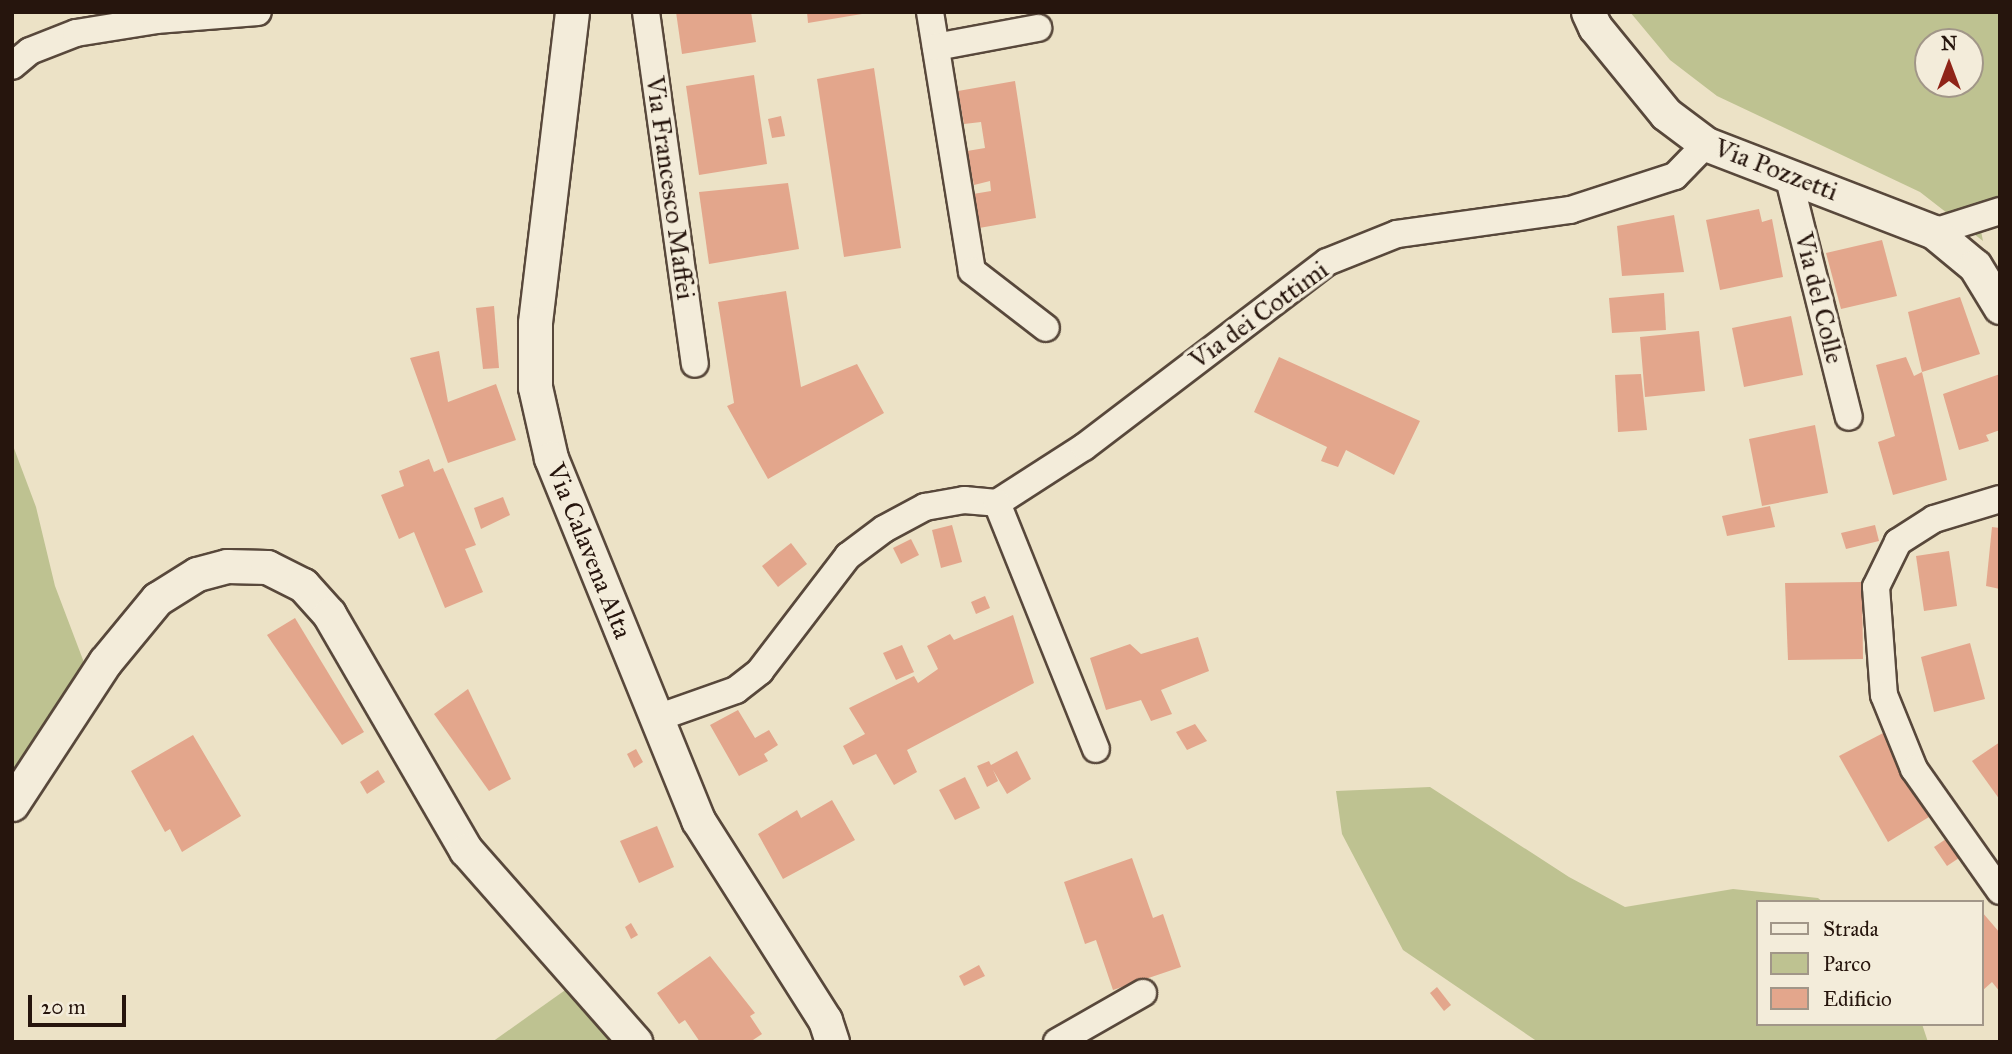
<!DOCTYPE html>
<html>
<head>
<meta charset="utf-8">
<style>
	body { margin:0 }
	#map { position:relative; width:2012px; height:1054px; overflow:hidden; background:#ece2c6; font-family:"IM FELL Great Primer",serif }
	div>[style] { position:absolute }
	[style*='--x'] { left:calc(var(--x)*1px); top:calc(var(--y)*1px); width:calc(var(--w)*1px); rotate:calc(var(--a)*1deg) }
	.green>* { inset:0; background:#bec291 }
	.building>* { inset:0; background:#e3a68c }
	.roads { filter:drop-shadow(2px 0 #58483b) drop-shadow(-2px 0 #58483b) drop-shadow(0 2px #58483b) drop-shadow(0 -2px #58483b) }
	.minor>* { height:26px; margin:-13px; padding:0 13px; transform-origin:13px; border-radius:13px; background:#f3ecda }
	.tertiary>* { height:33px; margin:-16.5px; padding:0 16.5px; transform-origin:16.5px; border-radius:16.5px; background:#f3ecda }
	span { translate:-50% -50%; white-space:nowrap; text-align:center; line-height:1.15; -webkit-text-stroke:7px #f3ecda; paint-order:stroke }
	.street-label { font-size:26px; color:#26150d }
	.frame { position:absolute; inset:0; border:14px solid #26150d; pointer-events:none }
	.legend { position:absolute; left:1756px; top:900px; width:228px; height:126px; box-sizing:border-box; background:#f3ecda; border:2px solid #a19688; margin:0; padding:9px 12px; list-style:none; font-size:21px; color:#26150d }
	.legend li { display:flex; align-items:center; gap:14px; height:35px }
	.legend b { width:35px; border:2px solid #a19688 }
	.north { position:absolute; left:1914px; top:28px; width:70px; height:70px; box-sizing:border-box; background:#f3ecda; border:2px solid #a19688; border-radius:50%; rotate:0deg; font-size:19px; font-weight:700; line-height:28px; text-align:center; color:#26150d }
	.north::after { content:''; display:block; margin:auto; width:24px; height:32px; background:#8f2418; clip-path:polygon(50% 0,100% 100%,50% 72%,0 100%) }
	.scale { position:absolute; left:28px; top:995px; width:98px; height:32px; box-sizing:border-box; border:4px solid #26150d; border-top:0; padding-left:9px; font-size:21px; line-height:24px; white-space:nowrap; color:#26150d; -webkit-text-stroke:5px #f3ecda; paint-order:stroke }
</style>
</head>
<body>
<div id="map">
	<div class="green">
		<div style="clip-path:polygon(evenodd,1630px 12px,2000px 12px,2000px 204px,1980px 226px,1983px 241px,1920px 192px,1717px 96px,1670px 60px,1630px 12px,1928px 42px,1970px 42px,1970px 84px,1928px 84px,1928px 42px)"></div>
		<div style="clip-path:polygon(12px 443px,36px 507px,55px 586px,91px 681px,12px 804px)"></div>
		<div style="clip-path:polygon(1430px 787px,1569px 877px,1625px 907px,1733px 889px,1818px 898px,1823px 902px,1758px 902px,1758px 1024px,1922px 1024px,1928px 1042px,1538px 1042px,1403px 950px,1342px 834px,1336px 791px)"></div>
		<div style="clip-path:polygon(578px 981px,634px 1042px,492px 1042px)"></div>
	</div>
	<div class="building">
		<div style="clip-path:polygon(676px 12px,751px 12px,756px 42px,682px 54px)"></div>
		<div style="clip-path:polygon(807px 12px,862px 12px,862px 14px,808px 23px)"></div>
		<div style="clip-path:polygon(874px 68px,901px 248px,844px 257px,817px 79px)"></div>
		<div style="clip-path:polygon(754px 75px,767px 164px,699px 175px,686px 86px)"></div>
		<div style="clip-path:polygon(1015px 81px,1036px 218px,979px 228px,973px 194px,991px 191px,990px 181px,974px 185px,967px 151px,985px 148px,981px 122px,964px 124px,958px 91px)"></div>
		<div style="clip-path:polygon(781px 116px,785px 136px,772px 138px,768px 119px)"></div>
		<div style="clip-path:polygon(788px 183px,799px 249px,709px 264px,699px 192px)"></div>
		<div style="clip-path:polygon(1759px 209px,1762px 222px,1772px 219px,1783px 277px,1720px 290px,1706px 220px)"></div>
		<div style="clip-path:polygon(1674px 215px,1684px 272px,1622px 276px,1617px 226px)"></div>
		<div style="clip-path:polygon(1882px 240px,1897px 296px,1841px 309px,1826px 253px)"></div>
		<div style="clip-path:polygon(786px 291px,801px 387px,857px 364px,884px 413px,768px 479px,727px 406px,734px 403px,718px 302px)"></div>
		<div style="clip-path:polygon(1664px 293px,1666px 330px,1612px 333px,1609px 298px)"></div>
		<div style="clip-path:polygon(1960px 297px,1980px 354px,1922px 372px,1908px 312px)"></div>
		<div style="clip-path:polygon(494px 306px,499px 368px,483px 369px,476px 308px)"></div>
		<div style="clip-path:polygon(1791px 316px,1803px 375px,1744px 387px,1732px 328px)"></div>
		<div style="clip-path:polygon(1699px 331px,1705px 391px,1645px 397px,1640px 337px)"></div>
		<div style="clip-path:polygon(439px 351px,448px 402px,496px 384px,516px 440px,448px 463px,410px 358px)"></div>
		<div style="clip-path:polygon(1279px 357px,1420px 421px,1394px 475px,1346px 450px,1338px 467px,1321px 461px,1327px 447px,1254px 412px)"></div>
		<div style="clip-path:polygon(1906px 357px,1914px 376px,1922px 372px,1947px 480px,1893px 495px,1878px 442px,1895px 436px,1876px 365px)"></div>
		<div style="clip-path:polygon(1641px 374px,1647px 430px,1618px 432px,1615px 375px)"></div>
		<div style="clip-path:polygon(2000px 374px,2000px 430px,1986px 435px,1989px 441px,1959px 450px,1943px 394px)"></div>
		<div style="clip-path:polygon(1815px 425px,1828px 493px,1762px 506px,1749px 439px)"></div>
		<div style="clip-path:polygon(429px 459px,434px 472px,443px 468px,476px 545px,465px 549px,483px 592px,445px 608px,414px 532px,399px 539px,381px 495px,404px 486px,399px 471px)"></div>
		<div style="clip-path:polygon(503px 497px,510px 515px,481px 529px,474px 508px)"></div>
		<div style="clip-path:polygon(1770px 506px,1775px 527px,1727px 536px,1722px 516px)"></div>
		<div style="clip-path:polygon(952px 525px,962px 562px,941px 568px,932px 530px)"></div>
		<div style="clip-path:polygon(1875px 525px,1879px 541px,1846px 549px,1841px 533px)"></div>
		<div style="clip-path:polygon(1992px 527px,2000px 528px,2000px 589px,1986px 586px)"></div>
		<div style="clip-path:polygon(911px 539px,919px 555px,901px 564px,893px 548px)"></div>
		<div style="clip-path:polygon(791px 543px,807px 564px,778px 587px,762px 566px)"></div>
		<div style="clip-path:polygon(1949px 551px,1957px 606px,1924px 611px,1916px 556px)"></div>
		<div style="clip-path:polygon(1862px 582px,1863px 659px,1788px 660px,1785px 583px)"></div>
		<div style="clip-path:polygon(985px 596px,990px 608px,976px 614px,971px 602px)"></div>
		<div style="clip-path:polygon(1013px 615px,1034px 683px,907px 750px,917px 772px,894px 785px,876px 754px,853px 765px,843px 746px,865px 734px,849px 708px,914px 676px,918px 683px,938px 669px,927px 646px,950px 634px,954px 640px)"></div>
		<div style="clip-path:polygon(295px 618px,364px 732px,342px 745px,267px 635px)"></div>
		<div style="clip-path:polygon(1198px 637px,1209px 671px,1161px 690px,1172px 714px,1151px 721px,1141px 700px,1106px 710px,1090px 658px,1130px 644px,1141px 654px)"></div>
		<div style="clip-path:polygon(1970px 643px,1985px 699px,1934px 712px,1921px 657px)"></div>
		<div style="clip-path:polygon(902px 645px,914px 672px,896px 680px,883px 653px)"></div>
		<div style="clip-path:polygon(468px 689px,511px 779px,489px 791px,434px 714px)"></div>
		<div style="clip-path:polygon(738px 710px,755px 738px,769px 730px,778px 745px,764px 754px,768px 761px,739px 776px,710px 725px)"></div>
		<div style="clip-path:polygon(1195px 724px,1207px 741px,1187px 750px,1176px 732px)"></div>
		<div style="clip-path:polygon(1887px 731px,1929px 817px,1888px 842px,1839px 756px)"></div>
		<div style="clip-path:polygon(193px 735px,241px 816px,182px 852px,170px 829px,165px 832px,131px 771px)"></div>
		<div style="clip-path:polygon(2000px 742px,2000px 800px,1972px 761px)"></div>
		<div style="clip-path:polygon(636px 749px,643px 762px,634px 768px,627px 754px)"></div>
		<div style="clip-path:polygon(1017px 751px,1031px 779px,1007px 794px,993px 770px,998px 781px,987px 787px,977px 766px,989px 761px,991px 765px)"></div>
		<div style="clip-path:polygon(378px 770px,385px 782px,367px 794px,360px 782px)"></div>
		<div style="clip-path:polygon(965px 777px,980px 808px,955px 820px,939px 790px)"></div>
		<div style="clip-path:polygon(832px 800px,855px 840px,783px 879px,758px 834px,797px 810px,801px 818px)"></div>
		<div style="clip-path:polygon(657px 826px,674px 867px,639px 883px,620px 841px)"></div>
		<div style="clip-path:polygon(1946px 839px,1959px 858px,1947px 866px,1934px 847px)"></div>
		<div style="clip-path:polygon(1132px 858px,1153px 918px,1163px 914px,1181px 967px,1113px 990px,1096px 940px,1085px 944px,1064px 882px)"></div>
		<div style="clip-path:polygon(1982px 912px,2000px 933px,2000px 992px,1992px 982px,1982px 991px)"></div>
		<div style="clip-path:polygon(631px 923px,638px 935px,631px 939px,625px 927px)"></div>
		<div style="clip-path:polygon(710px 956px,755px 1013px,750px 1016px,762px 1034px,750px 1042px,700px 1042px,685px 1020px,679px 1024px,657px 993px)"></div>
		<div style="clip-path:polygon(979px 965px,985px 976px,964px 986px,959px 976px)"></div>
		<div style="clip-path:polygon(1437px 987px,1451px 1005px,1444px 1011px,1430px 993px)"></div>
	</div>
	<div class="roads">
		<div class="minor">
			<div style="--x:646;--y:12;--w:355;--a:82.1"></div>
			<div style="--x:930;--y:12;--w:262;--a:80.8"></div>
			<div style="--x:972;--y:271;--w:93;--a:37.6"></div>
			<div style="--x:936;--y:47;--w:104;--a:-10.6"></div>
			<div style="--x:12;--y:66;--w:23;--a:-40"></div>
			<div style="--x:30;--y:51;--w:49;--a:-21.4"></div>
			<div style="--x:76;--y:33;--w:81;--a:-9.2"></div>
			<div style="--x:156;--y:20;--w:102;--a:-4.5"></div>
			<div style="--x:1789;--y:179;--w:245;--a:75.9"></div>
			<div style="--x:1934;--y:232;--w:69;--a:-17.7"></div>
			<div style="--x:2000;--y:499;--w:69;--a:163.1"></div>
			<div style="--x:1934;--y:519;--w:43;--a:147.4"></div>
			<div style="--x:1898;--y:542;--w:50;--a:116.1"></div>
			<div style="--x:1876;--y:587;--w:108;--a:85.8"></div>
			<div style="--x:1884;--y:695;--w:80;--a:67.9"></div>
			<div style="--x:1914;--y:769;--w:149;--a:54.8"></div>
			<div style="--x:997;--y:503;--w:103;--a:-32.8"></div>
			<div style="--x:1084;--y:447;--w:305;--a:-37.3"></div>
			<div style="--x:1327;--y:262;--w:75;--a:-21.8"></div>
			<div style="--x:1397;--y:234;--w:175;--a:-7.9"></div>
			<div style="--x:1570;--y:210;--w:110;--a:-17.9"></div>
			<div style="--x:1675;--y:176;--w:45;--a:-45.9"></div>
			<div style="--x:657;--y:718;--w:84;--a:-19.5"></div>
			<div style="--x:736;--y:690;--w:31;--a:-38"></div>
			<div style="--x:760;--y:671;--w:145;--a:-52.6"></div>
			<div style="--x:848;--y:556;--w:45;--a:-36.9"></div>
			<div style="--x:884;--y:529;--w:47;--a:-28.2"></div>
			<div style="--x:925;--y:507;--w:40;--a:-10"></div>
			<div style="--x:964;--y:500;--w:33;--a:5"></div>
			<div style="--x:997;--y:503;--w:265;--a:68.1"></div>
			<div style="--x:1057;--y:1042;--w:99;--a:-29.7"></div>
		</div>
		<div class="tertiary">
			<div style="--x:572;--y:12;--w:313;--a:96.8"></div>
			<div style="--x:535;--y:323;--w:64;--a:90"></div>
			<div style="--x:535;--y:387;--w:73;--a:77.3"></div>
			<div style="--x:551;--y:458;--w:391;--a:67.9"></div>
			<div style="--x:698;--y:820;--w:237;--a:57.6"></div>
			<div style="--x:825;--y:1020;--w:23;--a:72"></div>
			<div style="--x:1588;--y:12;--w:17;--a:65"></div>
			<div style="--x:1595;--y:27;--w:112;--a:50.8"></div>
			<div style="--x:1666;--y:114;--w:50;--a:36.9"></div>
			<div style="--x:1706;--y:144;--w:244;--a:21.1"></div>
			<div style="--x:1934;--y:232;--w:53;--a:39.7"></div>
			<div style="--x:1975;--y:266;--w:48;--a:58.6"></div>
			<div style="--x:12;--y:804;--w:170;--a:-56.8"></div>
			<div style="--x:105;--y:662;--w:82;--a:-50.5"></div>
			<div style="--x:157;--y:599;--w:47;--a:-32"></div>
			<div style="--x:197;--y:574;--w:31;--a:-15"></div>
			<div style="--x:227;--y:566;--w:40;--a:1.4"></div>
			<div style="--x:267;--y:567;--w:40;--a:26.6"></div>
			<div style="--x:303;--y:585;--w:39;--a:48"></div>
			<div style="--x:329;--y:614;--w:273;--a:59.9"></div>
			<div style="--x:466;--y:850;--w:256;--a:48.6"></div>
		</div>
	</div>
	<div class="street-label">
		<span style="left:1776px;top:170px;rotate:21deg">Via Pozzetti</span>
		<span style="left:670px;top:188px;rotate:82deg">Via Francesco Maffei</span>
		<span style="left:1819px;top:298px;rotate:76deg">Via del Colle</span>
		<span style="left:1259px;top:315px;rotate:-36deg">Via dei Cottimi</span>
		<span style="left:589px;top:551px;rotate:68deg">Via Calavena Alta</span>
	</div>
	<div class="frame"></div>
	<ul class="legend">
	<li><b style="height:9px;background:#f3ecda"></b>Strada</li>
	<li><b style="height:19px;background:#bec291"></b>Parco</li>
	<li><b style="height:19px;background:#e3a68c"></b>Edificio</li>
	</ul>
	<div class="north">N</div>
	<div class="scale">20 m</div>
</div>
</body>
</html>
